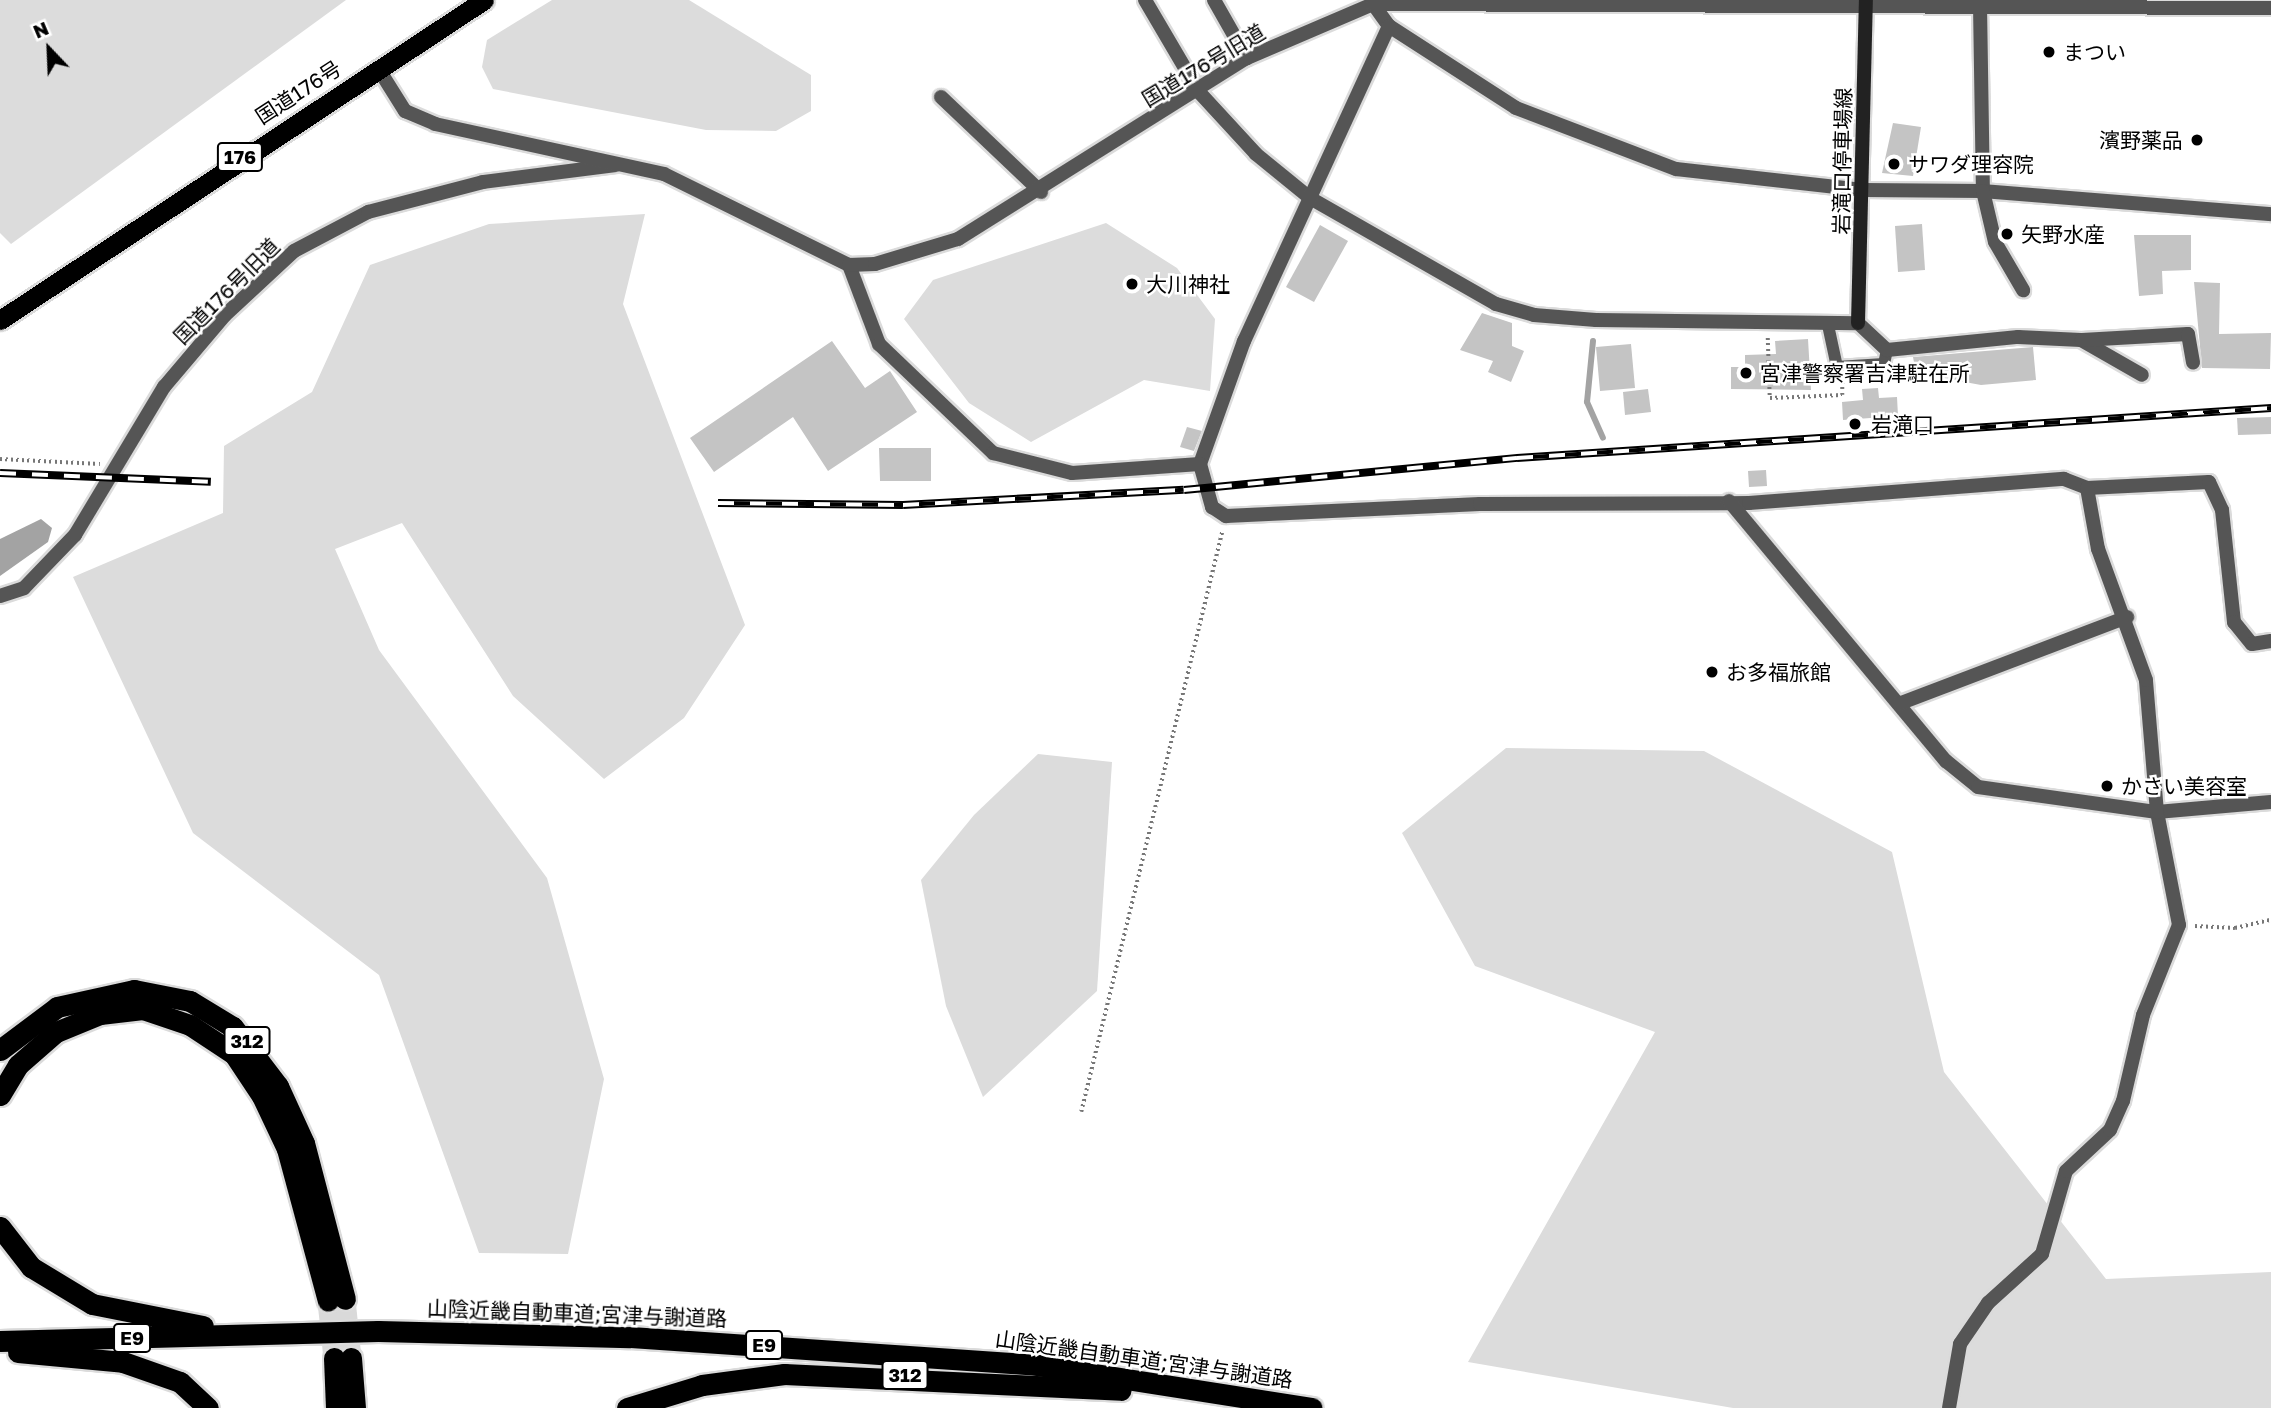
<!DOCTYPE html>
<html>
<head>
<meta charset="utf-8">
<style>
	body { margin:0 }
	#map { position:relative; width:2271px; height:1408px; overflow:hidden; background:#fff; font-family:"Golos Text","Noto Sans JP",sans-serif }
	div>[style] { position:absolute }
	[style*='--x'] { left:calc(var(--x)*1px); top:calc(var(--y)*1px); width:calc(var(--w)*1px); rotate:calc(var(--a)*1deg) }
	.green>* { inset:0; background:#dcdcdc }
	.water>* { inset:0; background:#a3a3a3 }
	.stream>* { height:6px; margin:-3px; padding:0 3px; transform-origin:3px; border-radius:3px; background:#a3a3a3 }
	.building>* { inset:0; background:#c4c4c4 }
	.motorway-tunnel>* { height:21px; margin-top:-10.5px; transform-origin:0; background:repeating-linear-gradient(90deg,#d9d9d9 0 21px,transparent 0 31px) }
	.path>* { height:3.5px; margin-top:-1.75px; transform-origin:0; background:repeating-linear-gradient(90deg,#777 0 2px,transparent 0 5.5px) }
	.roads { filter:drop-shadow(2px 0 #dbdbdb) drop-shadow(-2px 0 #dbdbdb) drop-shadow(0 2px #dbdbdb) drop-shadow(0 -2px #dbdbdb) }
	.service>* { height:12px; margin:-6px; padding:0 6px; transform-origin:6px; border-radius:6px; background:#555 }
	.minor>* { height:14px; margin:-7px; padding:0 7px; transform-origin:7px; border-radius:7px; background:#555 }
	.tertiary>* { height:14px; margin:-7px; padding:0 7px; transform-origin:7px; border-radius:7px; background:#555 }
	.secondary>* { height:14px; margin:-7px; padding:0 7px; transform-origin:7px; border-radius:7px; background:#222 }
	.trunk>* { height:19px; margin:-9.5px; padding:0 9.5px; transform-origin:9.5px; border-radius:9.5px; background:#000 }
	.motorway>* { height:21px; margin:-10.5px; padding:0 10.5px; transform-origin:10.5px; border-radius:10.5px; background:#000 }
	.rail>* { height:8px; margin-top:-4px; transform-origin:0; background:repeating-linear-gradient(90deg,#fff 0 16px,#000 0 32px); box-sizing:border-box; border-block:2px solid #000 }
	.dots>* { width:19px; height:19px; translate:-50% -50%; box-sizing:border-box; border:4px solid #fff; border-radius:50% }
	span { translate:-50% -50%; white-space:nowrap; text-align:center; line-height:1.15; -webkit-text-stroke:5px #fff; paint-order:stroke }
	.shield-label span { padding:2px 5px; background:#fff; border:2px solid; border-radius:5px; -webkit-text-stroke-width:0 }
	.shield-label { font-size:19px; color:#000; font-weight:700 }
	.poi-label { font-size:21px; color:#000 }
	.left { translate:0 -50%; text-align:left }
	.right { translate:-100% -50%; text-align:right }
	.street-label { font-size:21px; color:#000 }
	.north { position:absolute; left:14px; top:14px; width:70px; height:70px; -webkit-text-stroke:5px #fff; paint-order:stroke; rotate:337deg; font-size:19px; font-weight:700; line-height:28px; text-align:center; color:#000 }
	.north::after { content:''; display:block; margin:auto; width:24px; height:32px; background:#000; clip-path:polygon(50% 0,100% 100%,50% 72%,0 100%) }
</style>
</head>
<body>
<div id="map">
	<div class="green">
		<div style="clip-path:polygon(0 0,346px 0,11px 244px,0 233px)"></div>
		<div style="clip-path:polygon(552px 0,689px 0,811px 75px,811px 111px,776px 131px,706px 130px,493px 89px,482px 67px,487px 40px)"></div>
		<div style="clip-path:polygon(645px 214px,623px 304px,745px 625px,684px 718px,604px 779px,513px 696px,402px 523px,335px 549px,379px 650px,547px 878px,604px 1079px,568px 1254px,479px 1253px,379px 975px,193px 833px,73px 577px,223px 513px,224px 446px,312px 392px,370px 265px,489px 224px)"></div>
		<div style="clip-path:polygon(1106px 223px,1177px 268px,1215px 319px,1210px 391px,1144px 380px,1031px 442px,969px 403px,904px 319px,933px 280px)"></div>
		<div style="clip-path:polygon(1506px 748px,1704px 751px,1892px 852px,1944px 1072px,2106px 1279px,2271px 1272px,2271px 1408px,1733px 1408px,1468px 1362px,1655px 1032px,1475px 966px,1402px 833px)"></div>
		<div style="clip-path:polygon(1038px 754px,1112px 762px,1097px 991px,983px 1097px,946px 1006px,921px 880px,974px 815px)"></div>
	</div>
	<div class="water">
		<div style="clip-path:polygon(41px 519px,52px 528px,48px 542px,0 576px,0 539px)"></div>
	</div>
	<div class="stream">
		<div style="--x:1593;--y:341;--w:61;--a:95.6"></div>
		<div style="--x:1587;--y:402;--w:39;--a:66"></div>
	</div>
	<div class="building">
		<div style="clip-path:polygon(1893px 123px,1921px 127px,1913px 176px,1882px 173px)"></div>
		<div style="clip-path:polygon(1922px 224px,1925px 270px,1898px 272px,1895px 226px)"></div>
		<div style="clip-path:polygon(1320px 225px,1348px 241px,1314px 302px,1286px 287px)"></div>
		<div style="clip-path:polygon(2134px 235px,2191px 235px,2191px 270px,2162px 271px,2163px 294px,2139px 296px)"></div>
		<div style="clip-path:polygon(2194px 282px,2220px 283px,2219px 334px,2271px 333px,2270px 369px,2202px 368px)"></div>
		<div style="clip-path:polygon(1482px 313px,1512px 323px,1512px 346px,1524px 351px,1511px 382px,1488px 372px,1493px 361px,1460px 350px)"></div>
		<div style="clip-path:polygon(1808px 339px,1811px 390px,1731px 389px,1731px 367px,1745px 367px,1745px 355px,1776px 354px,1775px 341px)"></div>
		<div style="clip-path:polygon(832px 341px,865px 388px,890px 371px,917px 412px,828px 471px,793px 417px,714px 472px,690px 438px)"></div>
		<div style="clip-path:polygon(1631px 344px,1635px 388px,1600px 391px,1596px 347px)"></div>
		<div style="clip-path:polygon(2033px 347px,2036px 380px,1981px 385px,1916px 373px,1913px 357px)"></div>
		<div style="clip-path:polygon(1878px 388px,1879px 398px,1897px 397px,1898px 416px,1843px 420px,1842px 402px,1863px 400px,1862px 389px)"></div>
		<div style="clip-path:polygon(1648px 389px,1651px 412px,1625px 415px,1623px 392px)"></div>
		<div style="clip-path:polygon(2271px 417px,2271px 434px,2238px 435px,2237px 418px)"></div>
		<div style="clip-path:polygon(1187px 427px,1202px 431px,1194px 451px,1180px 447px)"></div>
		<div style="clip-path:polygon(879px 448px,931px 448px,931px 481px,880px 481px)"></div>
		<div style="clip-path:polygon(1766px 470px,1767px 486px,1749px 487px,1748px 471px)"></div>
	</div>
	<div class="motorway-tunnel">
		<div style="--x:345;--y:1299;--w:59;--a:84.2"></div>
		<div style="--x:328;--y:1301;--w:57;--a:84"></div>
	</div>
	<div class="path">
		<div style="--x:1768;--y:338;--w:60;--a:88.1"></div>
		<div style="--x:1770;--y:398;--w:72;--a:-2.4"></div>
		<div style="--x:1842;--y:395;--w:14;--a:-90"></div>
		<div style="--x:0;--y:459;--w:100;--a:2.9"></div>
		<div style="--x:2195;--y:926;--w:40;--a:2.9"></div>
		<div style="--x:2235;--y:928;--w:37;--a:-13"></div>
		<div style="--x:1081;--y:1112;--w:597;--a:-76.34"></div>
	</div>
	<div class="roads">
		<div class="service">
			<div style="--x:1828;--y:325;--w:43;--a:77.9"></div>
			<div style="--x:1837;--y:367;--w:47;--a:-3.7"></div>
			<div style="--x:1884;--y:364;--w:14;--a:-78"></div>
		</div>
		<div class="minor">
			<div style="--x:1145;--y:0;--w:107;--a:59.6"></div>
			<div style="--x:1199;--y:92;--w:84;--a:47.4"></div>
			<div style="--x:1256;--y:154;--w:70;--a:39.2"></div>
			<div style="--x:1310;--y:198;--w:214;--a:29.7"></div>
			<div style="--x:1496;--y:304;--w:40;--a:16"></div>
			<div style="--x:1534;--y:315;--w:62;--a:4.6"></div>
			<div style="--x:1596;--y:320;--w:262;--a:0.7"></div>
			<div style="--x:1858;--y:323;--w:40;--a:43"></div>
			<div style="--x:1887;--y:350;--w:132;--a:-5.7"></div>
			<div style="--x:2018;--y:337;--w:63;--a:2.7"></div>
			<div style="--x:2081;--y:340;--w:70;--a:29.8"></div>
			<div style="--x:1214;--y:0;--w:67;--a:60.4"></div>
			<div style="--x:1373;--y:4;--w:27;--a:54"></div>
			<div style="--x:1389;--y:26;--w:151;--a:32.8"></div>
			<div style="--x:1516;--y:108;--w:171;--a:20.9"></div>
			<div style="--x:1676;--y:169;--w:188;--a:6.4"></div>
			<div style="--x:1863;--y:190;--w:120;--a:0.5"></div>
			<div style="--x:1983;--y:191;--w:289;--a:4.6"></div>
			<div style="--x:1980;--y:5;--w:186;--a:89.1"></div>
			<div style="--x:1983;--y:191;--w:52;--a:76.8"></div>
			<div style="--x:1995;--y:242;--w:56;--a:59.7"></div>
			<div style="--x:1389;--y:26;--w:347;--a:114.7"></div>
			<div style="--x:1244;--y:341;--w:131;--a:109.7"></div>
			<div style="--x:1200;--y:464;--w:45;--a:74.4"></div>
			<div style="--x:1212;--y:507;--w:17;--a:33"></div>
			<div style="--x:1226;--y:516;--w:254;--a:-2.7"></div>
			<div style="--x:1480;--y:504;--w:269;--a:-0.2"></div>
			<div style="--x:1749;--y:503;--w:316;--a:-4.4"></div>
			<div style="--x:2064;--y:479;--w:25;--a:21"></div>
			<div style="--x:2087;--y:488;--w:122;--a:-2.8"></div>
			<div style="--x:2209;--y:482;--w:31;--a:65"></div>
			<div style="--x:2222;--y:510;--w:113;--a:83.9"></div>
			<div style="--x:2234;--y:622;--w:28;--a:51"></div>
			<div style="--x:2252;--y:644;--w:19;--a:-9"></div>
			<div style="--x:941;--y:97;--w:138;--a:43.5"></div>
			<div style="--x:849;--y:265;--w:85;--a:69.2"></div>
			<div style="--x:879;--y:344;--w:158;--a:43.7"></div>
			<div style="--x:993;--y:453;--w:81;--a:14.2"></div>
			<div style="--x:1072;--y:473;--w:128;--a:-4"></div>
			<div style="--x:2082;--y:340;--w:106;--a:-3.2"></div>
			<div style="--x:2188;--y:334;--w:29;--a:80"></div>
			<div style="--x:1729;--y:501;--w:339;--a:50.2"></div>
			<div style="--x:1946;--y:761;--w:41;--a:39.1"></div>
			<div style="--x:1978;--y:787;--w:181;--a:8"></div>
			<div style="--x:2157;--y:812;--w:114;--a:-5"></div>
			<div style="--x:0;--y:596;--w:25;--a:-18"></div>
			<div style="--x:24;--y:588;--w:74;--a:-46.1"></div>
			<div style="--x:75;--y:535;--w:173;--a:-59"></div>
			<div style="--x:164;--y:387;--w:94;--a:-49.7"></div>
			<div style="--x:225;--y:315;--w:94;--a:-42.8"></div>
			<div style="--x:294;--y:251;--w:84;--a:-27.8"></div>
			<div style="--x:368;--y:212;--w:119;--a:-14.6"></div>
			<div style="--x:483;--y:182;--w:133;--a:-7.3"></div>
			<div style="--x:1901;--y:703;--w:242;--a:-20.8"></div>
			<div style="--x:1949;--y:1408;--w:65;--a:-80.2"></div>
			<div style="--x:1960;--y:1344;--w:50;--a:-55.7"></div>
			<div style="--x:1988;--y:1303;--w:73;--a:-42.2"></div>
			<div style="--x:2042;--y:1254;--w:86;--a:-73.9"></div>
			<div style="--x:2066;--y:1171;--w:60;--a:-43"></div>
			<div style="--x:2110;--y:1130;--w:32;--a:-66"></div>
			<div style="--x:2123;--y:1101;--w:88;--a:-76.9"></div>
			<div style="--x:2143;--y:1015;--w:97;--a:-68.2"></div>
			<div style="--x:2179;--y:925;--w:115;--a:-101"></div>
			<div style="--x:2157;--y:812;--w:132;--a:-94.8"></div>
			<div style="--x:2146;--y:680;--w:140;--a:-110.1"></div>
			<div style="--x:2098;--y:549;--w:62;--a:-100.2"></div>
		</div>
		<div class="tertiary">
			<div style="--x:378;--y:68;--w:51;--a:57.9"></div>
			<div style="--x:405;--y:111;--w:33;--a:23"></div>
			<div style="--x:435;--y:124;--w:234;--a:12.3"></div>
			<div style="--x:664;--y:174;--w:206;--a:26.2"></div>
			<div style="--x:849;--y:265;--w:26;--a:-2"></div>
			<div style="--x:875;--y:264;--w:87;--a:-16.8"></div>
			<div style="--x:958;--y:239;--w:341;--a:-32.1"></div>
			<div style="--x:1247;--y:58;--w:137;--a:-23.2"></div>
			<div style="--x:1373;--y:4;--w:898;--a:0.26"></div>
		</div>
		<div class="secondary">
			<div style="--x:1858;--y:323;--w:323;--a:-88.6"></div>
		</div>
		<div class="trunk">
			<div style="--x:0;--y:320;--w:580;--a:-33.47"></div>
		</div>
		<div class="motorway">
			<div style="--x:0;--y:1050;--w:71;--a:-37"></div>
			<div style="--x:57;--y:1007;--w:79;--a:-12.4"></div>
			<div style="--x:134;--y:990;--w:57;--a:11.1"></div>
			<div style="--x:190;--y:1001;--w:50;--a:31.2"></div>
			<div style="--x:233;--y:1027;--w:74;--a:52.7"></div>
			<div style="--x:278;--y:1086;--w:63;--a:65.5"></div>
			<div style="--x:304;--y:1143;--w:161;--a:75.3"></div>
			<div style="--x:0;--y:1095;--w:35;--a:-59"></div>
			<div style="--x:18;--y:1065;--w:50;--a:-41"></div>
			<div style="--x:56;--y:1032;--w:48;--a:-22.2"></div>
			<div style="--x:100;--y:1014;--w:43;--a:-6.6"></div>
			<div style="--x:143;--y:1009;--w:50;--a:18.8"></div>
			<div style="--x:190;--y:1025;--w:53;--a:33.4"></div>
			<div style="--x:234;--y:1054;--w:50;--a:56.3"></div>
			<div style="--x:262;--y:1096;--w:59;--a:64.7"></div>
			<div style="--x:287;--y:1149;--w:157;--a:74.9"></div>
			<div style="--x:0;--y:1227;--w:51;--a:52.2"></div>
			<div style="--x:31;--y:1267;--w:71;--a:31.2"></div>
			<div style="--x:92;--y:1304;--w:113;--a:11.2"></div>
			<div style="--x:0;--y:1341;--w:378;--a:-1.5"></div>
			<div style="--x:378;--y:1331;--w:252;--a:1.4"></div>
			<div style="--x:630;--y:1337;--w:408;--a:3.9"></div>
			<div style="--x:1037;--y:1365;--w:278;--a:8.9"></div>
			<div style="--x:18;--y:1352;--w:105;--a:5.4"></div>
			<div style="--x:123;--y:1362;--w:60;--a:19.3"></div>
			<div style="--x:180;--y:1382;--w:38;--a:43"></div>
			<div style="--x:334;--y:1358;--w:50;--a:87.7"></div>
			<div style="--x:351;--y:1358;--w:50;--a:85.4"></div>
			<div style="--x:627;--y:1408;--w:78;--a:-17"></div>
			<div style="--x:702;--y:1385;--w:83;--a:-7.6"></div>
			<div style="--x:784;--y:1374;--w:337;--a:2.7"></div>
		</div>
	</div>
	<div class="rail">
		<div style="--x:0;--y:473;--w:211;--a:2.4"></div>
		<div style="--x:718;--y:503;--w:185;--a:0.6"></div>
		<div style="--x:903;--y:505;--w:281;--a:-3.1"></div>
		<div style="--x:1184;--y:490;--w:335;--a:-5.5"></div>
		<div style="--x:1517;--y:458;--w:756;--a:-3.79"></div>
	</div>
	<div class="dots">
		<div style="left:2049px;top:52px;background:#000"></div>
		<div style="left:2197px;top:140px;background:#000"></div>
		<div style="left:1894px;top:164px;background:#000"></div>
		<div style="left:2007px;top:234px;background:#000"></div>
		<div style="left:1132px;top:284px;background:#000"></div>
		<div style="left:1746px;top:373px;background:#000"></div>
		<div style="left:1855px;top:424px;background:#000"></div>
		<div style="left:1712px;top:672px;background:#000"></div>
		<div style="left:2107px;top:786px;background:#000"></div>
	</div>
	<div class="shield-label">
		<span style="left:240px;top:157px">176</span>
		<span style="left:247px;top:1041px">312</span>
		<span style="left:132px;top:1338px">E9</span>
		<span style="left:764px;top:1345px">E9</span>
		<span style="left:905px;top:1375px">312</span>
	</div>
	<div class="poi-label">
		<span class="left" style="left:2063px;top:52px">まつい</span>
		<span class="right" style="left:2183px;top:140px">濱野薬品</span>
		<span class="left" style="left:1908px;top:164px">サワダ理容院</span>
		<span class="left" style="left:2021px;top:234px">矢野水産</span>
		<span class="left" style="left:1146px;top:284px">大川神社</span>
		<span class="left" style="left:1760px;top:373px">宮津警察署吉津駐在所</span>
		<span class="left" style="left:1871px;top:424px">岩滝口</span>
		<span class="left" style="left:1726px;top:672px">お多福旅館</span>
		<span class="left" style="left:2121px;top:786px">かさい美容室</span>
	</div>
	<div class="street-label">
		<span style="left:1203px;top:65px;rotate:-31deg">国道176号旧道</span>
		<span style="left:298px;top:92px;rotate:-33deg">国道176号</span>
		<span style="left:1842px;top:161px;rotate:-89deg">岩滝口停車場線</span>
		<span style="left:226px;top:291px;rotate:-45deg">国道176号旧道</span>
		<span style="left:577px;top:1313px;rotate:2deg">山陰近畿自動車道;宮津与謝道路</span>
		<span style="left:1144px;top:1359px;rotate:8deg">山陰近畿自動車道;宮津与謝道路</span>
	</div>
	<div class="north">N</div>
</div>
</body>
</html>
